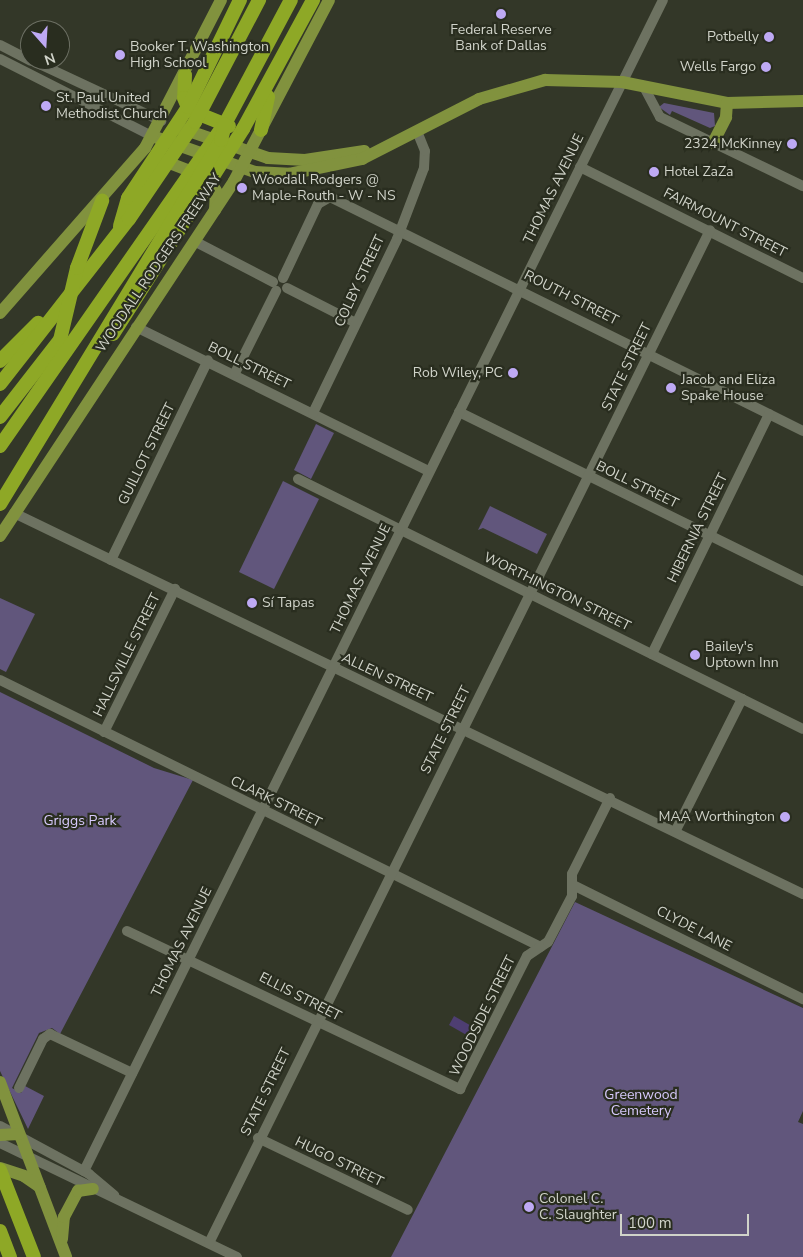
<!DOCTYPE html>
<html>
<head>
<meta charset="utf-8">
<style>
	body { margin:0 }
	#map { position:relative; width:803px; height:1257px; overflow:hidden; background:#333728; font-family:"Nunito Sans",sans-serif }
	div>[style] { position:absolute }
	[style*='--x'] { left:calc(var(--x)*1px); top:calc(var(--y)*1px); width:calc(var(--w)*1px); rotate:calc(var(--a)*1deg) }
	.green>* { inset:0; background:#61567c }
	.water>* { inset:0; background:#4e3e72 }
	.minor>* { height:10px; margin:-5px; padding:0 5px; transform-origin:5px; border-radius:5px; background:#6d7261 }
	.major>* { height:12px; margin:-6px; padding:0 6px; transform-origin:6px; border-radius:6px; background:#81923e }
	.highway>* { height:14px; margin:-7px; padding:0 7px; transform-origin:7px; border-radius:7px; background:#8ea826 }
	.dots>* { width:14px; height:14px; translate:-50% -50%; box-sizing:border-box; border:2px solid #292d1f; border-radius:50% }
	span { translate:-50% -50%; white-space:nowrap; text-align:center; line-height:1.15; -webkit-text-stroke:4.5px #292d1f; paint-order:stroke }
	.poi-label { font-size:14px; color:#d0d3c9 }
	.right { translate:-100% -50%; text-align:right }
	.left { translate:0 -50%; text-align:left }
	.street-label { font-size:14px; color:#d0d3c9 }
	.park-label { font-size:14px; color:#d7c9fc }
	.north { position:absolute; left:20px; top:20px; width:50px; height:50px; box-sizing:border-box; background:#292d1f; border:1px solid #6c6f63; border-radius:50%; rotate:161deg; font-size:14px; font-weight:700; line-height:20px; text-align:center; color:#d0d3c9 }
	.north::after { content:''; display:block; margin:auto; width:18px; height:22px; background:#bea9f4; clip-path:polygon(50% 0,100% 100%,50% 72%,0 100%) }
	.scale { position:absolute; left:620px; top:1214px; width:129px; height:22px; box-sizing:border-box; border:2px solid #d0d3c9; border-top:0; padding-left:6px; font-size:15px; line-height:18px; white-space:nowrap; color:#d0d3c9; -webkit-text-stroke:4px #292d1f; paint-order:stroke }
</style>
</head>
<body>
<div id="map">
	<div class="green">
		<div style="clip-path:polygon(664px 103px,714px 113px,715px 126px,710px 128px,672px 111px,670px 115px,659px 107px)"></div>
		<div style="clip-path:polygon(316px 424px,334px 433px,311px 479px,294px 470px)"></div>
		<div style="clip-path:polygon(283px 481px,319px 499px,274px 589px,239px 572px)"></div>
		<div style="clip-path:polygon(490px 506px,547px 534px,537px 554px,483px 528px,478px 530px)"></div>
		<div style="clip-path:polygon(0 598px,35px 614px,6px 672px,0 669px)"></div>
		<div style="clip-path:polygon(0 692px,154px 768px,193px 780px,60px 1034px,52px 1028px,39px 1033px,12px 1088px,21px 1093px,25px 1086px,44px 1096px,28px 1129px,0 1071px)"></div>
		<div style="clip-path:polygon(575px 902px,803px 1008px,803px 1111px,798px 1122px,803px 1124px,803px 1257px,391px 1257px)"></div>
	</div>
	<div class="water">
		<div style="clip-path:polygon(454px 1016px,475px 1028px,470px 1037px,449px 1025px)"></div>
	</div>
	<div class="minor">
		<div style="--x:0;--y:45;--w:34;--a:27"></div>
		<div style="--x:0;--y:59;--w:170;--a:26.9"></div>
		<div style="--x:31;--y:60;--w:144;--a:25.1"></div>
		<div style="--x:644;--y:87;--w:34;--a:62"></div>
		<div style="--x:660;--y:117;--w:159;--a:25.8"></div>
		<div style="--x:580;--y:167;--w:249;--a:26.5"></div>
		<div style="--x:194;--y:241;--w:89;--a:27.4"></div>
		<div style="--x:283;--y:278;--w:82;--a:-64.7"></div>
		<div style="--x:318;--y:204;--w:14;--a:-30"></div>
		<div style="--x:330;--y:197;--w:528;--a:26.32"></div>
		<div style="--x:287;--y:288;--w:77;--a:26.9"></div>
		<div style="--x:136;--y:327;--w:326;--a:26.2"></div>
		<div style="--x:235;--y:373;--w:92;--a:-63.4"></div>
		<div style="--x:459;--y:412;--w:383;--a:26.2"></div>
		<div style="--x:313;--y:413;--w:193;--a:-64.2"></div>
		<div style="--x:397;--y:239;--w:76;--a:-69.2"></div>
		<div style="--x:424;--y:168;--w:17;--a:-87"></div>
		<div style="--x:425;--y:151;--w:22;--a:-112"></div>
		<div style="--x:298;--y:479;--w:563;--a:26.34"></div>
		<div style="--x:14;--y:513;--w:876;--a:25.78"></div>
		<div style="--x:111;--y:560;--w:222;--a:-64.1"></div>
		<div style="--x:652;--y:654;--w:267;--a:-64"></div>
		<div style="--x:0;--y:680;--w:603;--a:26.27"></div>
		<div style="--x:104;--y:732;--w:160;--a:-63.6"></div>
		<div style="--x:676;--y:830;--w:147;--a:-63.3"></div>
		<div style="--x:573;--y:885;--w:257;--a:26.4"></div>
		<div style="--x:127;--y:931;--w:369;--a:25.4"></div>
		<div style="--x:460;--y:1089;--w:149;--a:-63.3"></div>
		<div style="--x:527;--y:956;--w:25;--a:-34"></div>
		<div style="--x:548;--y:942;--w:52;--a:-62.4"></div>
		<div style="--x:572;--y:896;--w:22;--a:-90"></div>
		<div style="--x:572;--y:874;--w:85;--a:-63.4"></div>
		<div style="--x:19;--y:1088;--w:55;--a:-63.9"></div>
		<div style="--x:43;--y:1039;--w:9;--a:-36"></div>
		<div style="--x:50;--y:1034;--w:91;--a:25.4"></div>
		<div style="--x:0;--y:1126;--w:101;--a:28.3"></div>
		<div style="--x:89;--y:1174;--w:33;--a:40"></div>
		<div style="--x:258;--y:1138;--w:166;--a:25.6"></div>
		<div style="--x:0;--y:1143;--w:263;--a:25.7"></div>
		<div style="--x:84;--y:1171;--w:1306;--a:-63.69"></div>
		<div style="--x:209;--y:1243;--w:1130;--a:-63.68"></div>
	</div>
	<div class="major">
		<div style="--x:180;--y:128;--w:93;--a:18.8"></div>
		<div style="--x:268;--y:158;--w:37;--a:3"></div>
		<div style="--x:305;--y:160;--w:60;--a:-8.7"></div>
		<div style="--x:152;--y:136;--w:109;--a:19.3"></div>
		<div style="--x:255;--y:172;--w:34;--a:3"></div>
		<div style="--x:289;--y:174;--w:75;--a:-11.6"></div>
		<div style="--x:362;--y:159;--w:131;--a:-27.1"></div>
		<div style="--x:479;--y:99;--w:69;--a:-16.1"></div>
		<div style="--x:545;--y:80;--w:77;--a:1.5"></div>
		<div style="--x:622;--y:82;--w:107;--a:11.3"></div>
		<div style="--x:727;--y:103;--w:76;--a:-1.5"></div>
		<div style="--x:713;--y:143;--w:29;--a:-63"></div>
		<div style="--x:726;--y:117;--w:14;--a:-86"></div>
		<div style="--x:159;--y:159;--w:53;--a:21.2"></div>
		<div style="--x:208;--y:178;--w:15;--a:58"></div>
		<div style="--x:216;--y:191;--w:19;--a:93"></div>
		<div style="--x:0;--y:313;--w:220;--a:-48.7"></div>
		<div style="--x:145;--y:148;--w:166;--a:-62.8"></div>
		<div style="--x:0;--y:536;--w:425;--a:-56.6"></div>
		<div style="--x:234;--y:181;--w:204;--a:-62.3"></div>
		<div style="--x:0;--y:1082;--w:187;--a:69.3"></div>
		<div style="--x:0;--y:1135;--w:19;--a:-3"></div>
		<div style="--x:0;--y:1168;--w:25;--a:18"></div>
		<div style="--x:24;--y:1176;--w:19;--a:35"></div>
		<div style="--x:62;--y:1239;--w:22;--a:-85"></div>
		<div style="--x:64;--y:1217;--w:30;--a:-62"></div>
		<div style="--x:78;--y:1191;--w:15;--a:-8"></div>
	</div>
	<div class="highway">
		<div style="--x:185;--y:75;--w:23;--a:92"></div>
		<div style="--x:184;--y:98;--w:13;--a:67"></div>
		<div style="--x:189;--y:110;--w:43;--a:21.8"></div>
		<div style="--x:261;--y:130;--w:34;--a:-78"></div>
		<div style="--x:120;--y:226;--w:29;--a:-74"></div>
		<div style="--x:128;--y:198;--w:109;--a:-56.6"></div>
		<div style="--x:188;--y:107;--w:119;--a:-64.1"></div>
		<div style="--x:113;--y:334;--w:243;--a:-57.6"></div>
		<div style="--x:243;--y:129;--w:147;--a:-61.5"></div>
		<div style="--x:0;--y:361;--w:54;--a:-45"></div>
		<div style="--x:0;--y:384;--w:209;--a:-52"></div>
		<div style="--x:129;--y:219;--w:117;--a:-55.8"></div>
		<div style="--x:195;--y:122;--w:138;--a:-62.3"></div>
		<div style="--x:0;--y:417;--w:98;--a:-52.1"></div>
		<div style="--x:60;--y:340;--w:74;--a:-76.7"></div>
		<div style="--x:77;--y:268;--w:72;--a:-69.5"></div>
		<div style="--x:0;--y:446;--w:395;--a:-55.1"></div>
		<div style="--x:226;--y:122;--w:138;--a:-62"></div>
		<div style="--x:0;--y:504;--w:426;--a:-58.7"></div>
		<div style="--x:221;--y:140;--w:16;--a:-75"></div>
		<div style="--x:0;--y:1170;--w:93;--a:68.7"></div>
		<div style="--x:0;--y:1231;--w:28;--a:69"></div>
	</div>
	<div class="dots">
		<div style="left:501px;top:14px;background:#bea9f4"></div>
		<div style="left:769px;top:37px;background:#bea9f4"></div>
		<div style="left:120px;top:55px;background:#bea9f4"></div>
		<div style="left:766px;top:67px;background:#bea9f4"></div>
		<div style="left:46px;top:106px;background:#bea9f4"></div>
		<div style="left:792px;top:144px;background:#bea9f4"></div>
		<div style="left:654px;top:172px;background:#bea9f4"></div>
		<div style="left:242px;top:188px;background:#bea9f4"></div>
		<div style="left:513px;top:373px;background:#bea9f4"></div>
		<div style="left:671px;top:388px;background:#bea9f4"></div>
		<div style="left:252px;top:603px;background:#bea9f4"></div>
		<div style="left:695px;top:655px;background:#bea9f4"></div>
		<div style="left:785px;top:817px;background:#bea9f4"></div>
		<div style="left:529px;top:1207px;background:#bea9f4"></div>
	</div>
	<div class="poi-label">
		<span style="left:501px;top:38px">Federal Reserve<br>Bank of Dallas</span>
		<span class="right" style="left:759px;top:37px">Potbelly</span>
		<span class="left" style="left:130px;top:55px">Booker T. Washington<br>High School</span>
		<span class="right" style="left:756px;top:67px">Wells Fargo</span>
		<span class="left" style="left:56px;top:106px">St. Paul United<br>Methodist Church</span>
		<span class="right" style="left:782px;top:144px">2324 McKinney</span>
		<span class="left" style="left:664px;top:172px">Hotel ZaZa</span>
		<span class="left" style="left:252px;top:188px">Woodall Rodgers @<br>Maple-Routh - W - NS</span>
		<span class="right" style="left:503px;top:373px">Rob Wiley, PC</span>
		<span class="left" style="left:681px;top:388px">Jacob and Eliza<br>Spake House</span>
		<span class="left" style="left:262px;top:603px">Sí Tapas</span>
		<span class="left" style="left:705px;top:655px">Bailey's<br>Uptown Inn</span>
		<span class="right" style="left:775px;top:817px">MAA Worthington</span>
		<span class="left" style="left:539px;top:1207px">Colonel C.<br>C. Slaughter</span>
	</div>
	<div class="street-label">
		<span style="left:554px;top:189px;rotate:-64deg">THOMAS AVENUE</span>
		<span style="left:725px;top:223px;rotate:27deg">FAIRMOUNT STREET</span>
		<span style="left:159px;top:263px;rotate:-56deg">WOODALL RODGERS FREEWAY</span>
		<span style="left:360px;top:281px;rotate:-65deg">COLBY STREET</span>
		<span style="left:571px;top:298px;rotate:27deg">ROUTH STREET</span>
		<span style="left:249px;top:366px;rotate:26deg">BOLL STREET</span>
		<span style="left:627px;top:367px;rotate:-64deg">STATE STREET</span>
		<span style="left:147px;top:454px;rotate:-64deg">GUILLOT STREET</span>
		<span style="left:637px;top:485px;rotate:26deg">BOLL STREET</span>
		<span style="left:698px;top:528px;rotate:-64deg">HIBERNIA STREET</span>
		<span style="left:361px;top:579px;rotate:-64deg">THOMAS AVENUE</span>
		<span style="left:557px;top:592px;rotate:26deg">WORTHINGTON STREET</span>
		<span style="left:127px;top:655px;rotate:-64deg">HALLSVILLE STREET</span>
		<span style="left:387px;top:678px;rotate:25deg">ALLEN STREET</span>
		<span style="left:446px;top:730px;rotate:-64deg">STATE STREET</span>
		<span style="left:276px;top:802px;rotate:26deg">CLARK STREET</span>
		<span style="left:694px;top:929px;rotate:27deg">CLYDE LANE</span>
		<span style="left:182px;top:942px;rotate:-64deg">THOMAS AVENUE</span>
		<span style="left:300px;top:997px;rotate:27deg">ELLIS STREET</span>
		<span style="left:483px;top:1016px;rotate:-64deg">WOODSIDE STREET</span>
		<span style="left:266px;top:1092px;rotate:-64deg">STATE STREET</span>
		<span style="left:339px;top:1162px;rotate:26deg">HUGO STREET</span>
	</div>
	<div class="park-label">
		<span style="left:80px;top:821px">Griggs Park</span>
		<span style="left:641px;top:1103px">Greenwood<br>Cemetery</span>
	</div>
	<div class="north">N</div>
	<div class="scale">100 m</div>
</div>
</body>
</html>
